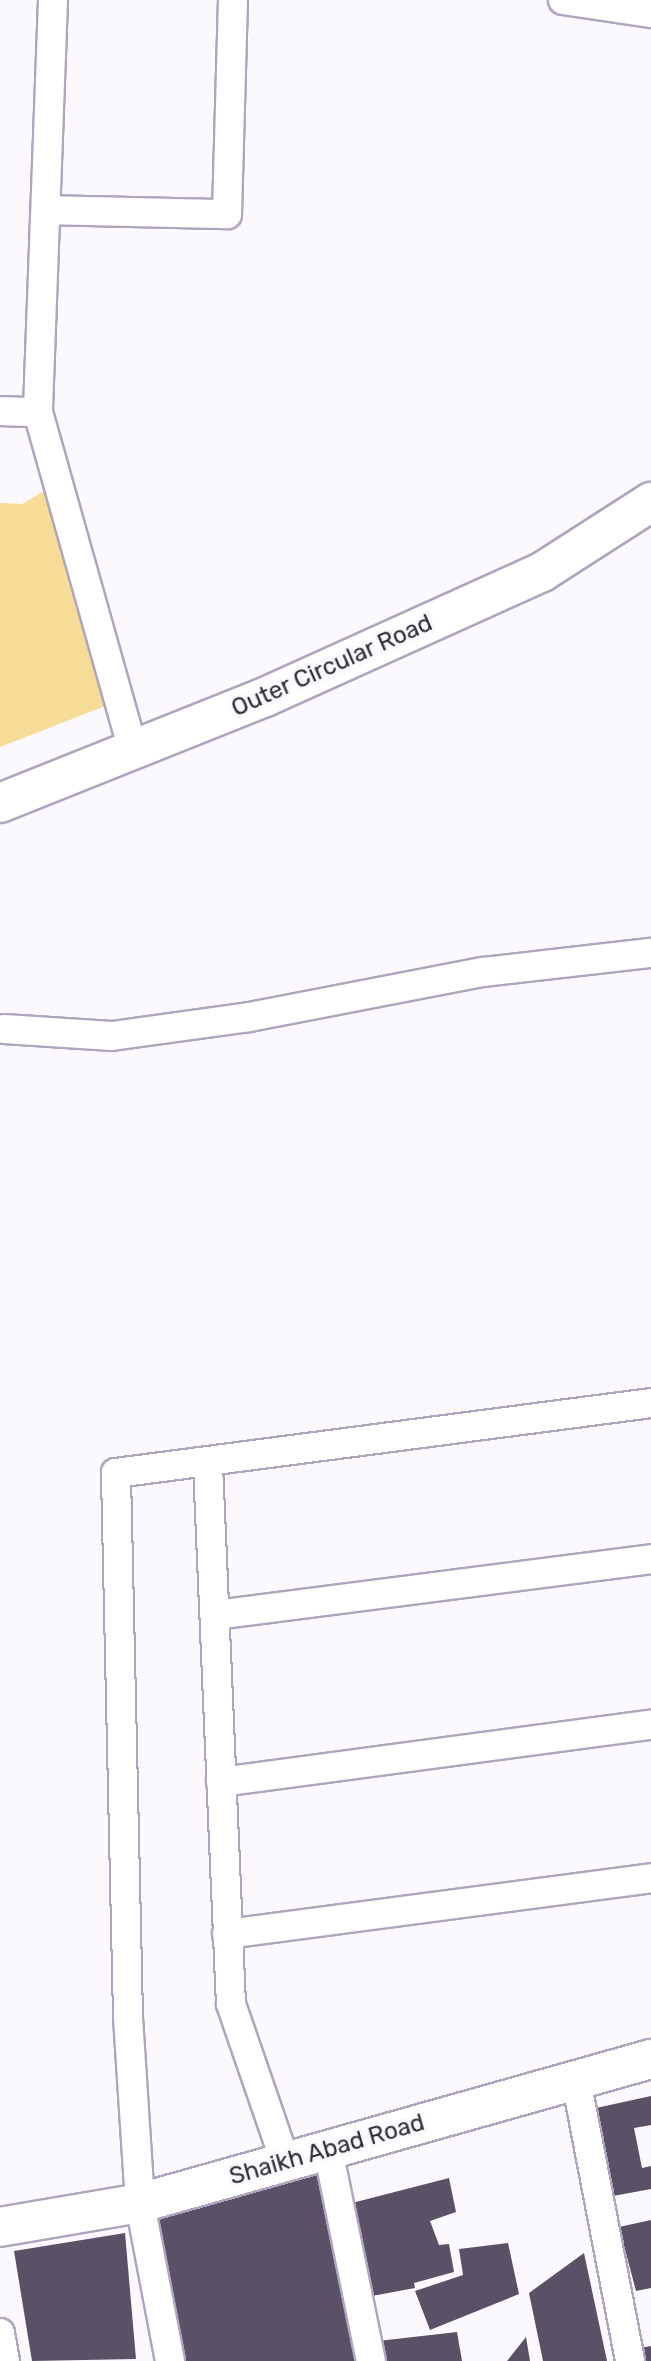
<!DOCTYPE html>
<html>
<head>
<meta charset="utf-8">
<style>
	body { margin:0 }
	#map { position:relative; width:651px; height:2361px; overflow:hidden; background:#fbf9fe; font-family:Rubik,sans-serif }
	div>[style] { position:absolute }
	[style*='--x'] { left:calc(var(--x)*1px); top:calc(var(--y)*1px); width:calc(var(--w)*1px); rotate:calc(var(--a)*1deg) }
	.green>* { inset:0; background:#f6dc97 }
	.building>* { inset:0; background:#5a5167 }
	.roads { filter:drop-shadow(2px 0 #afa5be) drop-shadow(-2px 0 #afa5be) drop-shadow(0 2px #afa5be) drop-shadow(0 -2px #afa5be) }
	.street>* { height:28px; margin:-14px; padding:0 14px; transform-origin:14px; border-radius:14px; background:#fff }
	.secondary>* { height:38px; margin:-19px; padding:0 19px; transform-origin:19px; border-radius:19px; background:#fff }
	span { translate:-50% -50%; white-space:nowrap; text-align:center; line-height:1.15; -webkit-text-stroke:8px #fbf9fe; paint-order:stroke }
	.street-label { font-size:24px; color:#302c36 }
</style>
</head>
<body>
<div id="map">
	<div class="green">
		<div style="clip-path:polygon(56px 484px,113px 703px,0 747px,0 503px,22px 504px)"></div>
	</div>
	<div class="building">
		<div style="clip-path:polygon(651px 2096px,651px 2125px,634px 2128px,642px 2168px,651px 2166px,651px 2189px,613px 2196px,596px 2108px)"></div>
		<div style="clip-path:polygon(316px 2168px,356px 2361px,185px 2361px,153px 2215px)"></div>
		<div style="clip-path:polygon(449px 2178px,456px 2212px,430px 2221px,439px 2245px,449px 2244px,454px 2272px,414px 2283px,415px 2288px,372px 2296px,352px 2203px)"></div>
		<div style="clip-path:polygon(651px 2220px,651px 2288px,636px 2291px,619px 2227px)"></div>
		<div style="clip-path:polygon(125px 2233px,136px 2359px,32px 2361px,14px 2251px)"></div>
		<div style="clip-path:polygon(508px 2243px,519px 2294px,430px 2330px,415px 2291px,463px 2275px,459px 2249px)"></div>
		<div style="clip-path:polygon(584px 2253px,607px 2361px,543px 2361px,529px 2293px)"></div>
		<div style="clip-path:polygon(457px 2332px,462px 2361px,381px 2361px,378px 2341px)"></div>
		<div style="clip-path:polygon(526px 2337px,530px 2361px,507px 2361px)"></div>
		<div style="clip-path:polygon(651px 2346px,651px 2361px,642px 2361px,640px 2348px)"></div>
	</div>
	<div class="roads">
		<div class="street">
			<div style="--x:53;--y:0;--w:412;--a:92.1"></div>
			<div style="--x:38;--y:412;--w:352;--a:74.3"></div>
			<div style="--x:563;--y:0;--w:89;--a:8.4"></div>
			<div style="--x:46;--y:210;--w:181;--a:1.3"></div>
			<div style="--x:227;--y:214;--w:214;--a:-88.4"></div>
			<div style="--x:0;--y:411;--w:38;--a:2"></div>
			<div style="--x:4;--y:1029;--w:108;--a:3.7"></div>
			<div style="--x:112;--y:1036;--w:138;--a:-7.9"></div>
			<div style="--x:249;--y:1017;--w:238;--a:-10.9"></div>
			<div style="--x:483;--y:972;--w:169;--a:-6.5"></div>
			<div style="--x:208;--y:1465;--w:539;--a:87.56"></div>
			<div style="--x:231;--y:2004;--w:166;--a:71"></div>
			<div style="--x:215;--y:1615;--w:440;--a:-7.3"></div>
			<div style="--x:221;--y:1782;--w:434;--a:-7.6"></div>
			<div style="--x:227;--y:1934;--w:428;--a:-7.5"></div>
			<div style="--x:576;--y:2080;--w:286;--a:79.1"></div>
			<div style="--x:328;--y:2150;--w:215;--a:78.5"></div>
			<div style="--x:0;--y:2333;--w:28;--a:80"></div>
			<div style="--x:170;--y:2361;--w:161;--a:-100.8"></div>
			<div style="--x:140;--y:2203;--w:187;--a:-93.7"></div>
			<div style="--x:128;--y:2016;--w:543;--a:-91.27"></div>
			<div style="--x:116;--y:1473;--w:540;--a:-7.45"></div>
		</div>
		<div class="secondary">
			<div style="--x:0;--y:803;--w:285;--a:-21.8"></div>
			<div style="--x:265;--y:697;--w:304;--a:-24.3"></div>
			<div style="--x:542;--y:572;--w:130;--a:-32.7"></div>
			<div style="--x:0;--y:2227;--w:142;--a:-9.7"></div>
			<div style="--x:140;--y:2203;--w:531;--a:-15.74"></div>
		</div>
	</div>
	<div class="street-label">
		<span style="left:332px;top:666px;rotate:-24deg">Outer Circular Road</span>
		<span style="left:327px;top:2150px;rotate:-16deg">Shaikh Abad Road</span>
	</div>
</div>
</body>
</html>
